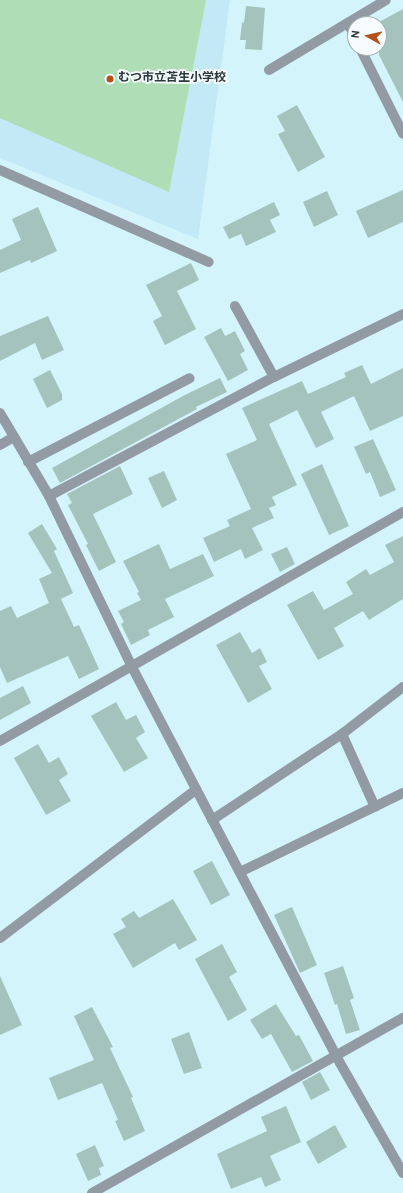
<!DOCTYPE html>
<html>
<head>
<meta charset="utf-8">
<style>
	body { margin:0 }
	#map { position:relative; width:403px; height:1193px; overflow:hidden; background:#d4f4fc; font-family:Overpass,"Noto Sans JP",sans-serif }
	div>[style] { position:absolute }
	[style*='--x'] { left:calc(var(--x)*1px); top:calc(var(--y)*1px); width:calc(var(--w)*1px); rotate:calc(var(--a)*1deg) }
	.built>* { inset:0; background:#c2e9f5 }
	.green>* { inset:0; background:#afddb5 }
	.building>* { inset:0; background:#a4c3bd }
	.minor>* { height:10px; margin:-5px; padding:0 5px; transform-origin:5px; border-radius:5px; background:#929aa3 }
	.dots>* { width:11px; height:11px; translate:-50% -50%; box-sizing:border-box; border:2px solid #f6fcfd; border-radius:50% }
	span { translate:-50% -50%; white-space:nowrap; text-align:center; line-height:1.15; -webkit-text-stroke:3.5px #f6fcfd; paint-order:stroke }
	.poi-label { font-size:12px; color:#2b383b; font-weight:700 }
	.left { translate:0 -50%; text-align:left }
	.north { position:absolute; left:347px; top:16px; width:40px; height:40px; box-sizing:border-box; background:#f6fcfd; border:1px solid #a5aeaf; border-radius:50%; rotate:278deg; font-size:11px; font-weight:700; line-height:16px; text-align:center; color:#2b383b }
	.north::after { content:''; display:block; margin:auto; width:14px; height:18px; background:#b35116; clip-path:polygon(50% 0,100% 100%,50% 72%,0 100%) }
</style>
</head>
<body>
<div id="map">
	<div class="built">
		<div style="clip-path:polygon(0 0,230px 0,198px 239px,0 158px)"></div>
	</div>
	<div class="green">
		<div style="clip-path:polygon(0 0,206px 0,169px 192px,0 118px)"></div>
	</div>
	<div class="building">
		<div style="clip-path:polygon(246px 6px,265px 8px,262px 50px,245px 49px,246px 40px,240px 40px,242px 22px,244px 23px)"></div>
		<div style="clip-path:polygon(403px 9px,403px 102px,379px 55px,379px 22px)"></div>
		<div style="clip-path:polygon(297px 105px,325px 157px,298px 172px,278px 134px,285px 131px,277px 116px)"></div>
		<div style="clip-path:polygon(403px 190px,403px 222px,368px 238px,356px 211px)"></div>
		<div style="clip-path:polygon(327px 191px,338px 215px,314px 227px,303px 202px)"></div>
		<div style="clip-path:polygon(274px 202px,280px 215px,270px 220px,276px 232px,246px 246px,241px 234px,229px 239px,223px 227px)"></div>
		<div style="clip-path:polygon(38px 207px,57px 251px,31px 263px,30px 260px,0 273px,0 250px,21px 240px,12px 219px)"></div>
		<div style="clip-path:polygon(191px 263px,199px 280px,177px 291px,196px 329px,165px 345px,153px 321px,162px 316px,146px 285px)"></div>
		<div style="clip-path:polygon(48px 316px,64px 350px,42px 360px,35px 343px,0 361px,0 336px)"></div>
		<div style="clip-path:polygon(221px 328px,225px 336px,235px 331px,245px 351px,240px 354px,248px 370px,228px 381px,204px 337px)"></div>
		<div style="clip-path:polygon(362px 365px,371px 384px,403px 368px,403px 416px,370px 431px,354px 396px,321px 412px,334px 439px,316px 448px,297px 410px,269px 424px,297px 485px,272px 497px,276px 505px,269px 508px,274px 518px,252px 528px,263px 550px,245px 559px,241px 549px,214px 562px,203px 538px,230px 526px,227px 520px,251px 509px,226px 454px,257px 440px,242px 408px,302px 381px,308px 394px,346px 377px,344px 373px)"></div>
		<div style="clip-path:polygon(50px 370px,62px 394px,62px 400px,47px 408px,33px 379px)"></div>
		<div style="clip-path:polygon(220px 378px,227px 392px,196px 407px,197px 409px,60px 483px,52px 468px,183px 396px)"></div>
		<div style="clip-path:polygon(373px 439px,396px 490px,380px 497px,370px 472px,366px 474px,354px 447px)"></div>
		<div style="clip-path:polygon(322px 464px,349px 526px,329px 535px,301px 474px)"></div>
		<div style="clip-path:polygon(120px 466px,133px 494px,93px 514px,116px 562px,99px 571px,86px 545px,88px 544px,68px 505px,72px 503px,67px 494px)"></div>
		<div style="clip-path:polygon(164px 471px,177px 500px,162px 508px,148px 478px)"></div>
		<div style="clip-path:polygon(42px 524px,57px 549px,54px 551px,73px 593px,61px 599px,74px 627px,79px 625px,99px 669px,79px 679px,68px 656px,7px 683px,0 667px,0 611px,11px 606px,17px 618px,49px 603px,39px 579px,52px 573px,28px 533px)"></div>
		<div style="clip-path:polygon(403px 536px,403px 599px,369px 620px,363px 611px,334px 628px,344px 646px,318px 660px,287px 605px,313px 591px,324px 610px,353px 594px,346px 582px,366px 569px,370px 575px,394px 562px,385px 545px)"></div>
		<div style="clip-path:polygon(159px 544px,170px 569px,203px 554px,214px 576px,165px 599px,174px 617px,148px 630px,150px 635px,131px 645px,121px 624px,124px 622px,118px 611px,141px 600px,137px 593px,139px 592px,123px 561px)"></div>
		<div style="clip-path:polygon(287px 547px,295px 564px,280px 572px,271px 554px)"></div>
		<div style="clip-path:polygon(240px 632px,252px 653px,260px 648px,267px 662px,259px 666px,272px 689px,248px 703px,216px 645px)"></div>
		<div style="clip-path:polygon(23px 686px,31px 703px,0 720px,0 698px)"></div>
		<div style="clip-path:polygon(116px 702px,126px 720px,136px 715px,145px 732px,136px 738px,148px 758px,124px 772px,91px 716px)"></div>
		<div style="clip-path:polygon(38px 744px,49px 763px,59px 757px,68px 774px,59px 780px,71px 801px,46px 815px,14px 758px)"></div>
		<div style="clip-path:polygon(212px 861px,230px 895px,211px 905px,193px 871px)"></div>
		<div style="clip-path:polygon(173px 899px,197px 940px,179px 950px,175px 943px,133px 968px,113px 934px,126px 927px,121px 919px,134px 911px,139px 918px)"></div>
		<div style="clip-path:polygon(292px 907px,317px 965px,300px 973px,274px 915px)"></div>
		<div style="clip-path:polygon(222px 944px,237px 972px,229px 977px,247px 1010px,228px 1021px,195px 959px)"></div>
		<div style="clip-path:polygon(343px 966px,354px 998px,350px 1000px,360px 1030px,346px 1034px,337px 1004px,335px 1005px,324px 973px)"></div>
		<div style="clip-path:polygon(0 976px,22px 1025px,0 1035px)"></div>
		<div style="clip-path:polygon(276px 1004px,296px 1036px,299px 1035px,313px 1061px,292px 1072px,271px 1034px,262px 1039px,250px 1020px)"></div>
		<div style="clip-path:polygon(92px 1007px,113px 1047px,110px 1048px,133px 1097px,131px 1098px,145px 1131px,124px 1141px,115px 1121px,118px 1120px,102px 1083px,58px 1100px,49px 1078px,94px 1060px,74px 1016px)"></div>
		<div style="clip-path:polygon(189px 1032px,202px 1068px,184px 1074px,171px 1039px)"></div>
		<div style="clip-path:polygon(320px 1072px,330px 1090px,311px 1100px,302px 1082px)"></div>
		<div style="clip-path:polygon(286px 1106px,301px 1142px,270px 1156px,281px 1180px,265px 1187px,261px 1177px,231px 1189px,217px 1154px,267px 1131px,261px 1117px)"></div>
		<div style="clip-path:polygon(335px 1125px,347px 1147px,318px 1164px,306px 1142px)"></div>
		<div style="clip-path:polygon(95px 1145px,104px 1166px,99px 1168px,101px 1175px,88px 1181px,76px 1154px)"></div>
	</div>
	<div class="minor">
		<div style="--x:348;--y:23;--w:17;--a:65"></div>
		<div style="--x:360;--y:48;--w:96;--a:63.4"></div>
		<div style="--x:269;--y:70;--w:136;--a:-30.9"></div>
		<div style="--x:0;--y:170;--w:228;--a:23.8"></div>
		<div style="--x:235;--y:306;--w:81;--a:61.2"></div>
		<div style="--x:0;--y:413;--w:96;--a:59.4"></div>
		<div style="--x:49;--y:496;--w:190;--a:64.1"></div>
		<div style="--x:132;--y:667;--w:439;--a:62.3"></div>
		<div style="--x:336;--y:1056;--w:135;--a:60.2"></div>
		<div style="--x:0;--y:445;--w:16;--a:-30"></div>
		<div style="--x:28;--y:462;--w:182;--a:-27.4"></div>
		<div style="--x:49;--y:496;--w:255;--a:-27.9"></div>
		<div style="--x:274;--y:377;--w:144;--a:-26"></div>
		<div style="--x:342;--y:734;--w:80;--a:65.7"></div>
		<div style="--x:0;--y:741;--w:464;--a:-29.6"></div>
		<div style="--x:212;--y:820;--w:156;--a:-33.5"></div>
		<div style="--x:342;--y:734;--w:77;--a:-37.6"></div>
		<div style="--x:240;--y:872;--w:181;--a:-25.9"></div>
		<div style="--x:0;--y:938;--w:246;--a:-37.1"></div>
		<div style="--x:92;--y:1193;--w:357;--a:-29.4"></div>
	</div>
	<div class="dots">
		<div style="left:110px;top:79px;background:#b35116"></div>
	</div>
	<div class="poi-label">
		<span class="left" style="left:118px;top:79px">むつ市立苫生小学校</span>
	</div>
	<div class="north">N</div>
</div>
</body>
</html>
